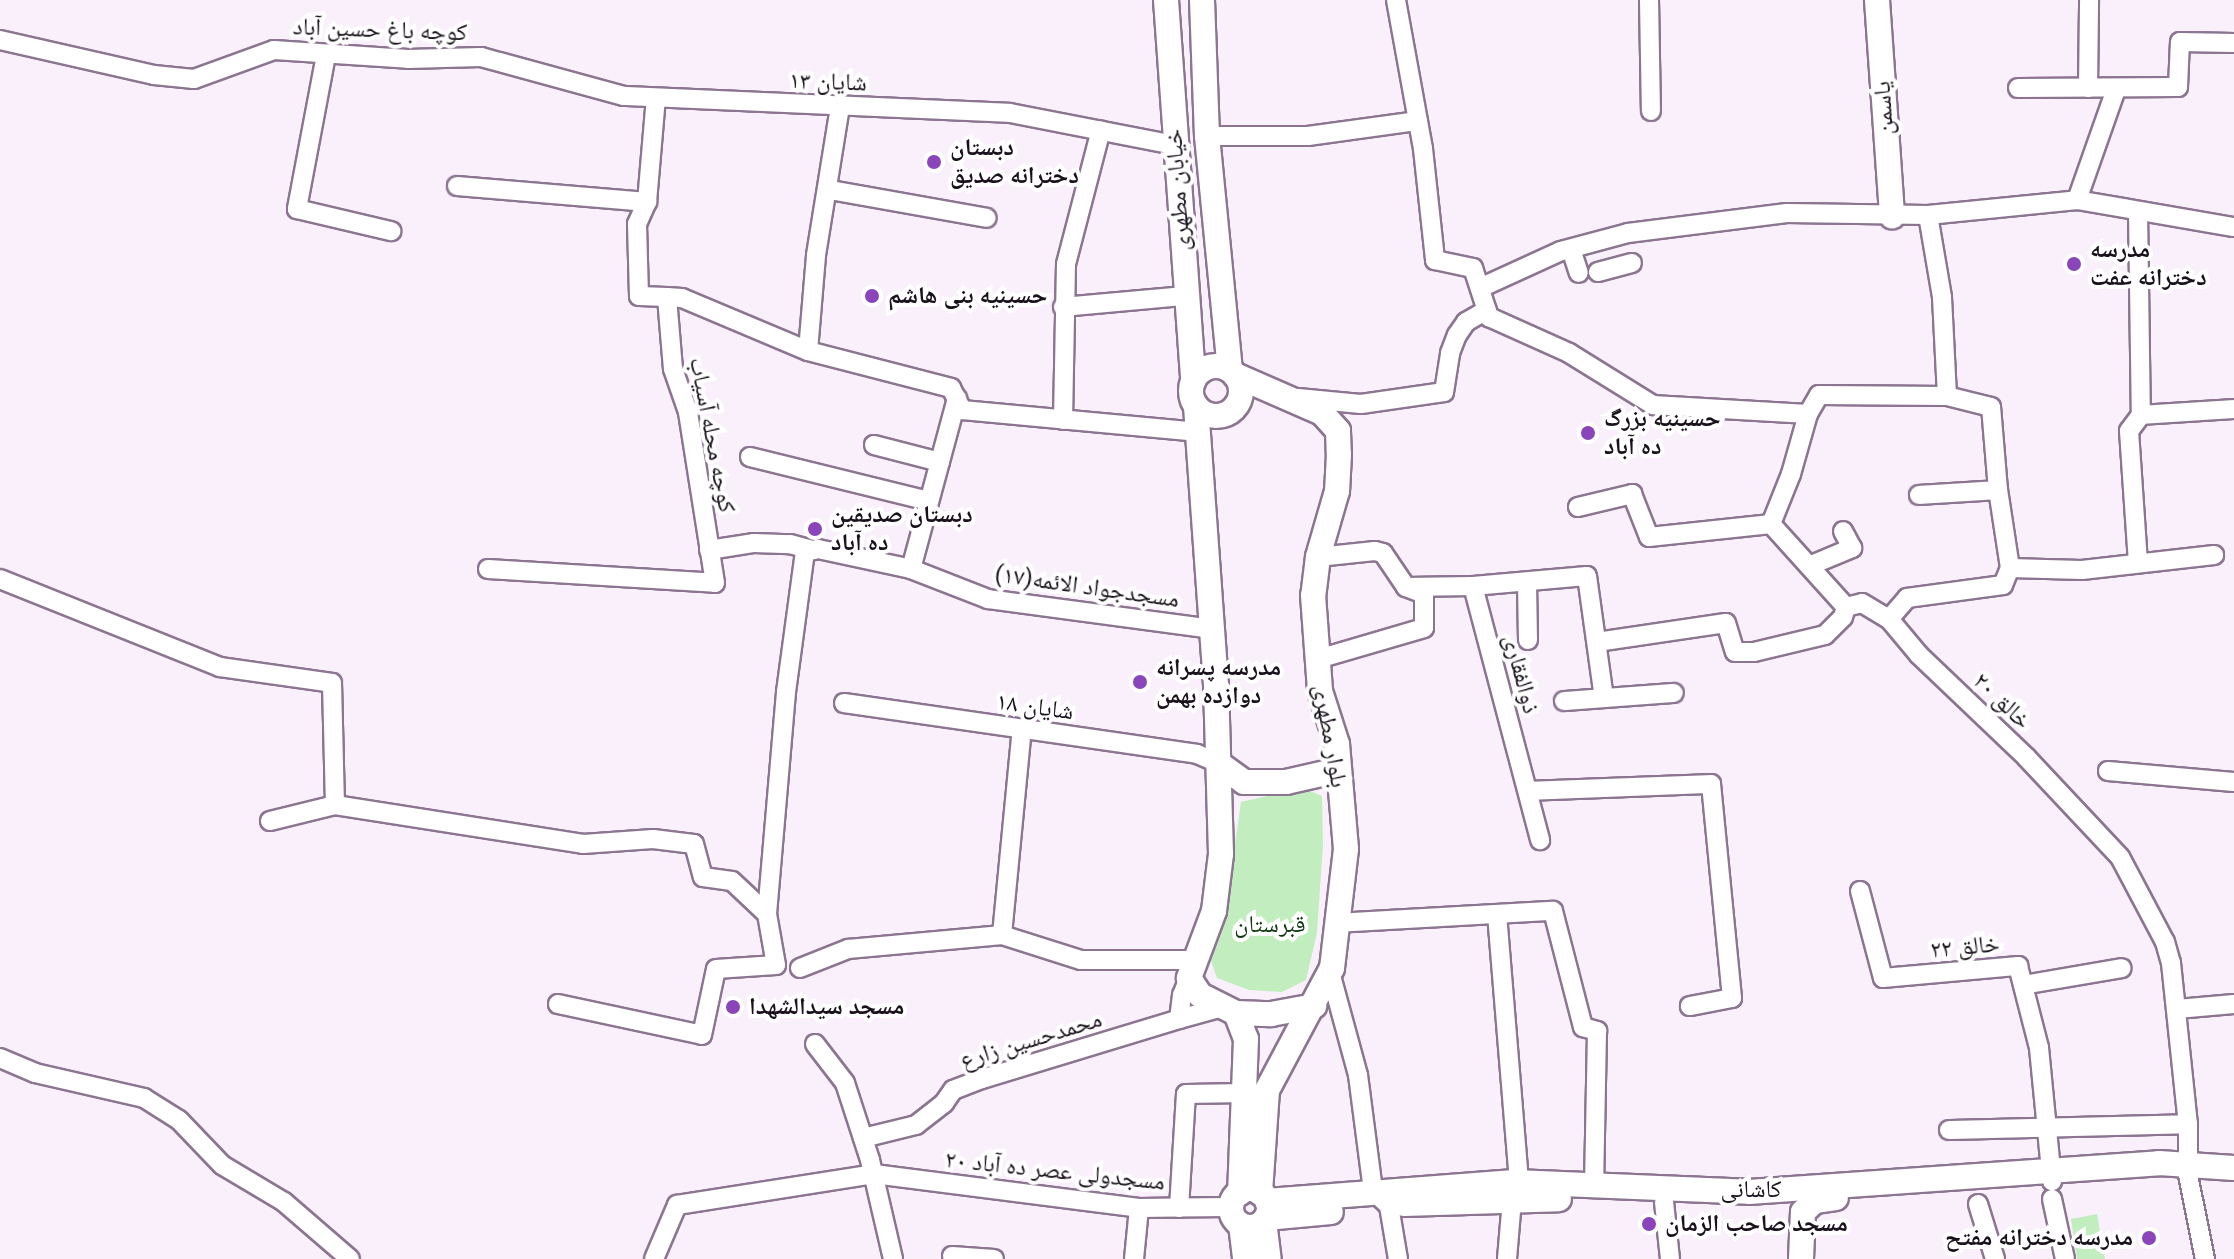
<!DOCTYPE html>
<html>
<head>
<meta charset="utf-8">
<style>
	body { margin:0 }
	#map { position:relative; width:2234px; height:1259px; overflow:hidden; background:#faf0fc; font-family:Roboto,"Noto Naskh Arabic",sans-serif }
	div>[style] { position:absolute }
	[style*='--x'] { left:calc(var(--x)*1px); top:calc(var(--y)*1px); width:calc(var(--w)*1px); rotate:calc(var(--a)*1deg) }
	.green>* { inset:0; background:#c2edbe }
	.roads { filter:drop-shadow(2px 0 #8c7590) drop-shadow(-2px 0 #8c7590) drop-shadow(0 2px #8c7590) drop-shadow(0 -2px #8c7590) }
	.street>* { height:18px; margin:-9px; padding:0 9px; transform-origin:9px; border-radius:9px; background:#fff }
	.secondary>* { height:24px; margin:-12px; padding:0 12px; transform-origin:12px; border-radius:12px; background:#fff }
	.secondary>.ring { margin:-12px; padding:0; box-sizing:content-box; background:none; border:24px solid #fff; border-radius:50% }
	.dots>* { width:22px; height:22px; translate:-50% -50%; box-sizing:border-box; border:4px solid #fff; border-radius:50% }
	span { translate:-50% -50%; white-space:nowrap; text-align:center; line-height:1.15; -webkit-text-stroke:8px #fff; paint-order:stroke }
	.street-label { font-size:24px; color:#19111b }
	.poi-label { font-size:24px; color:#19111b; font-weight:700 }
	.left { translate:0 -50%; text-align:left }
	.right { translate:-100% -50%; text-align:right }
	.park-label { font-size:24px; color:#10380f }
</style>
</head>
<body>
<div id="map">
	<div class="green">
		<div style="clip-path:polygon(1303px 788px,1322px 796px,1323px 844px,1317px 933px,1306px 980px,1282px 992px,1249px 990px,1217px 978px,1211px 961px,1223px 929px,1241px 802px)"></div>
		<div style="clip-path:polygon(2097px 1214px,2105px 1259px,2077px 1259px,2071px 1219px)"></div>
	</div>
	<div class="roads">
		<div class="street">
			<div style="--x:1396;--y:0;--w:151;--a:79.7"></div>
			<div style="--x:1423;--y:149;--w:112;--a:83.8"></div>
			<div style="--x:1435;--y:260;--w:39;--a:12"></div>
			<div style="--x:1473;--y:268;--w:52;--a:71.9"></div>
			<div style="--x:1489;--y:317;--w:88;--a:24.2"></div>
			<div style="--x:1569;--y:353;--w:99;--a:31.8"></div>
			<div style="--x:1653;--y:405;--w:155;--a:3.3"></div>
			<div style="--x:1649;--y:0;--w:111;--a:89"></div>
			<div style="--x:0;--y:40;--w:158;--a:12.8"></div>
			<div style="--x:154;--y:75;--w:40;--a:5.7"></div>
			<div style="--x:194;--y:79;--w:85;--a:-19.9"></div>
			<div style="--x:274;--y:50;--w:134;--a:3.8"></div>
			<div style="--x:408;--y:59;--w:73;--a:-1.6"></div>
			<div style="--x:481;--y:57;--w:148;--a:15.3"></div>
			<div style="--x:624;--y:96;--w:386;--a:2.5"></div>
			<div style="--x:1010;--y:113;--w:168;--a:11"></div>
			<div style="--x:326;--y:55;--w:157;--a:100.7"></div>
			<div style="--x:297;--y:209;--w:97;--a:13.2"></div>
			<div style="--x:2018;--y:88;--w:160;--a:-0.4"></div>
			<div style="--x:2178;--y:87;--w:45;--a:-87.5"></div>
			<div style="--x:2180;--y:42;--w:54;--a:1.1"></div>
			<div style="--x:2088;--y:88;--w:88;--a:-89.3"></div>
			<div style="--x:1207;--y:136;--w:101;--a:0"></div>
			<div style="--x:1308;--y:136;--w:111;--a:-7.8"></div>
			<div style="--x:457;--y:186;--w:191;--a:4.8"></div>
			<div style="--x:830;--y:190;--w:159;--a:10.1"></div>
			<div style="--x:2077;--y:200;--w:118;--a:-70.6"></div>
			<div style="--x:2138;--y:211;--w:204;--a:89.2"></div>
			<div style="--x:2141;--y:415;--w:20;--a:127"></div>
			<div style="--x:2129;--y:431;--w:132;--a:86.1"></div>
			<div style="--x:1571;--y:249;--w:25;--a:72"></div>
			<div style="--x:1598;--y:272;--w:35;--a:-15"></div>
			<div style="--x:1480;--y:288;--w:89;--a:-24.6"></div>
			<div style="--x:1561;--y:251;--w:69;--a:-15"></div>
			<div style="--x:1628;--y:233;--w:160;--a:-7.2"></div>
			<div style="--x:1787;--y:213;--w:141;--a:0.8"></div>
			<div style="--x:1928;--y:215;--w:150;--a:-5.7"></div>
			<div style="--x:2077;--y:200;--w:159;--a:9.8"></div>
			<div style="--x:667;--y:297;--w:15;--a:4"></div>
			<div style="--x:682;--y:298;--w:137;--a:22.8"></div>
			<div style="--x:808;--y:351;--w:148;--a:14.5"></div>
			<div style="--x:951;--y:388;--w:25;--a:63"></div>
			<div style="--x:962;--y:410;--w:238;--a:5.3"></div>
			<div style="--x:1063;--y:307;--w:122;--a:-5.2"></div>
			<div style="--x:808;--y:351;--w:96;--a:-85.2"></div>
			<div style="--x:816;--y:255;--w:150;--a:-80.8"></div>
			<div style="--x:1298;--y:398;--w:63;--a:5.4"></div>
			<div style="--x:1361;--y:404;--w:84;--a:-8.2"></div>
			<div style="--x:1444;--y:392;--w:39;--a:-81"></div>
			<div style="--x:1450;--y:353;--w:19;--a:-69"></div>
			<div style="--x:1457;--y:335;--w:16;--a:-55"></div>
			<div style="--x:1466;--y:322;--w:24;--a:-30"></div>
			<div style="--x:2141;--y:415;--w:93;--a:-3.7"></div>
			<div style="--x:1063;--y:420;--w:156;--a:-88.9"></div>
			<div style="--x:1066;--y:264;--w:138;--a:-75.4"></div>
			<div style="--x:874;--y:445;--w:68;--a:14.4"></div>
			<div style="--x:750;--y:457;--w:184;--a:13.8"></div>
			<div style="--x:1919;--y:495;--w:79;--a:-3.6"></div>
			<div style="--x:1578;--y:507;--w:56;--a:-13.5"></div>
			<div style="--x:1632;--y:494;--w:46;--a:68.4"></div>
			<div style="--x:1649;--y:537;--w:123;--a:-6.1"></div>
			<div style="--x:1771;--y:524;--w:112;--a:47.9"></div>
			<div style="--x:1846;--y:607;--w:16;--a:-14"></div>
			<div style="--x:1862;--y:603;--w:31;--a:31"></div>
			<div style="--x:1889;--y:619;--w:47;--a:50.2"></div>
			<div style="--x:1919;--y:655;--w:148;--a:43.6"></div>
			<div style="--x:2026;--y:757;--w:137;--a:46.8"></div>
			<div style="--x:2120;--y:857;--w:96;--a:62.1"></div>
			<div style="--x:2165;--y:942;--w:22;--a:74"></div>
			<div style="--x:2171;--y:963;--w:162;--a:84"></div>
			<div style="--x:2188;--y:1124;--w:51;--a:90"></div>
			<div style="--x:2188;--y:1175;--w:86;--a:78.6"></div>
			<div style="--x:1771;--y:524;--w:54;--a:-68.2"></div>
			<div style="--x:1791;--y:474;--w:62;--a:-74.2"></div>
			<div style="--x:1808;--y:414;--w:22;--a:-60"></div>
			<div style="--x:1819;--y:395;--w:128;--a:0.4"></div>
			<div style="--x:1947;--y:396;--w:99;--a:-92.9"></div>
			<div style="--x:1942;--y:297;--w:83;--a:-99.7"></div>
			<div style="--x:709;--y:550;--w:46;--a:-8.8"></div>
			<div style="--x:754;--y:543;--w:36;--a:2"></div>
			<div style="--x:790;--y:544;--w:24;--a:15"></div>
			<div style="--x:1318;--y:557;--w:57;--a:-6"></div>
			<div style="--x:1375;--y:551;--w:8;--a:14"></div>
			<div style="--x:1383;--y:553;--w:41;--a:55.9"></div>
			<div style="--x:1406;--y:587;--w:19;--a:21"></div>
			<div style="--x:1424;--y:594;--w:34;--a:90"></div>
			<div style="--x:1424;--y:628;--w:110;--a:163.7"></div>
			<div style="--x:1809;--y:566;--w:47;--a:-22.7"></div>
			<div style="--x:1852;--y:548;--w:19;--a:-118"></div>
			<div style="--x:2010;--y:568;--w:72;--a:1.6"></div>
			<div style="--x:2082;--y:570;--w:133;--a:-6.5"></div>
			<div style="--x:488;--y:569;--w:227;--a:3.5"></div>
			<div style="--x:715;--y:583;--w:173;--a:-99"></div>
			<div style="--x:688;--y:412;--w:46;--a:-109.2"></div>
			<div style="--x:673;--y:369;--w:72;--a:-94.8"></div>
			<div style="--x:667;--y:297;--w:28;--a:-178"></div>
			<div style="--x:639;--y:296;--w:72;--a:-91.6"></div>
			<div style="--x:637;--y:224;--w:24;--a:-66"></div>
			<div style="--x:647;--y:202;--w:104;--a:-85.1"></div>
			<div style="--x:911;--y:569;--w:177;--a:-74.9"></div>
			<div style="--x:0;--y:579;--w:237;--a:21.8"></div>
			<div style="--x:220;--y:667;--w:113;--a:8.1"></div>
			<div style="--x:332;--y:683;--w:122;--a:88.6"></div>
			<div style="--x:1527;--y:583;--w:57;--a:89"></div>
			<div style="--x:1473;--y:586;--w:114;--a:-5"></div>
			<div style="--x:1587;--y:576;--w:123;--a:82.1"></div>
			<div style="--x:1406;--y:587;--w:67;--a:-0.9"></div>
			<div style="--x:1473;--y:586;--w:263;--a:75.2"></div>
			<div style="--x:1889;--y:619;--w:28;--a:-49"></div>
			<div style="--x:1907;--y:598;--w:97;--a:-7.7"></div>
			<div style="--x:2003;--y:585;--w:18;--a:-68"></div>
			<div style="--x:2010;--y:568;--w:79;--a:-98.7"></div>
			<div style="--x:1998;--y:490;--w:83;--a:-94.8"></div>
			<div style="--x:1991;--y:407;--w:45;--a:-166"></div>
			<div style="--x:1597;--y:642;--w:130;--a:-8.4"></div>
			<div style="--x:1726;--y:623;--w:30;--a:73"></div>
			<div style="--x:1735;--y:652;--w:19;--a:0"></div>
			<div style="--x:1754;--y:652;--w:73;--a:-13.5"></div>
			<div style="--x:1825;--y:635;--w:25;--a:-45"></div>
			<div style="--x:1843;--y:617;--w:10;--a:-73"></div>
			<div style="--x:1564;--y:701;--w:110;--a:-4.2"></div>
			<div style="--x:844;--y:703;--w:357;--a:8.2"></div>
			<div style="--x:1197;--y:754;--w:23;--a:23"></div>
			<div style="--x:2108;--y:771;--w:126;--a:5"></div>
			<div style="--x:1528;--y:791;--w:183;--a:-2.2"></div>
			<div style="--x:1711;--y:784;--w:215;--a:84.4"></div>
			<div style="--x:1732;--y:998;--w:43;--a:169.2"></div>
			<div style="--x:270;--y:821;--w:67;--a:-13.8"></div>
			<div style="--x:335;--y:805;--w:251;--a:8.9"></div>
			<div style="--x:583;--y:844;--w:70;--a:-4.1"></div>
			<div style="--x:653;--y:839;--w:41;--a:7"></div>
			<div style="--x:694;--y:844;--w:34;--a:75"></div>
			<div style="--x:703;--y:877;--w:29;--a:8"></div>
			<div style="--x:732;--y:881;--w:48;--a:43.3"></div>
			<div style="--x:1860;--y:891;--w:90;--a:75.2"></div>
			<div style="--x:1883;--y:978;--w:136;--a:-5.1"></div>
			<div style="--x:2018;--y:966;--w:85;--a:75.6"></div>
			<div style="--x:2039;--y:1048;--w:134;--a:84.4"></div>
			<div style="--x:1497;--y:914;--w:269;--a:85.3"></div>
			<div style="--x:1335;--y:923;--w:218;--a:-3.2"></div>
			<div style="--x:1553;--y:911;--w:120;--a:75.5"></div>
			<div style="--x:1583;--y:1027;--w:15;--a:16"></div>
			<div style="--x:1597;--y:1031;--w:155;--a:91.1"></div>
			<div style="--x:1002;--y:935;--w:207;--a:-84.5"></div>
			<div style="--x:800;--y:968;--w:52;--a:-21.6"></div>
			<div style="--x:848;--y:949;--w:155;--a:-5.2"></div>
			<div style="--x:1002;--y:935;--w:83;--a:17.6"></div>
			<div style="--x:1081;--y:960;--w:113;--a:0"></div>
			<div style="--x:1330;--y:972;--w:107;--a:74.8"></div>
			<div style="--x:1358;--y:1075;--w:117;--a:82.6"></div>
			<div style="--x:1373;--y:1191;--w:22;--a:43"></div>
			<div style="--x:1389;--y:1206;--w:54;--a:80.4"></div>
			<div style="--x:1189;--y:978;--w:18;--a:112"></div>
			<div style="--x:1182;--y:995;--w:24;--a:97"></div>
			<div style="--x:1179;--y:1019;--w:46;--a:-15.3"></div>
			<div style="--x:2023;--y:985;--w:100;--a:-9.7"></div>
			<div style="--x:558;--y:1004;--w:147;--a:12.1"></div>
			<div style="--x:702;--y:1035;--w:67;--a:-78"></div>
			<div style="--x:716;--y:969;--w:60;--a:-3.8"></div>
			<div style="--x:776;--y:965;--w:52;--a:-100"></div>
			<div style="--x:767;--y:914;--w:223;--a:-85.1"></div>
			<div style="--x:786;--y:692;--w:141;--a:-82.3"></div>
			<div style="--x:805;--y:552;--w:13;--a:-13"></div>
			<div style="--x:818;--y:549;--w:95;--a:12.1"></div>
			<div style="--x:911;--y:569;--w:83;--a:21.3"></div>
			<div style="--x:988;--y:599;--w:227;--a:7.6"></div>
			<div style="--x:2177;--y:1009;--w:57;--a:-5"></div>
			<div style="--x:815;--y:1044;--w:49;--a:52.4"></div>
			<div style="--x:845;--y:1083;--w:81;--a:72"></div>
			<div style="--x:870;--y:1160;--w:102;--a:76.9"></div>
			<div style="--x:0;--y:1058;--w:38;--a:23"></div>
			<div style="--x:35;--y:1073;--w:112;--a:12.9"></div>
			<div style="--x:144;--y:1098;--w:41;--a:32.2"></div>
			<div style="--x:179;--y:1120;--w:62;--a:46.3"></div>
			<div style="--x:222;--y:1165;--w:72;--a:30.8"></div>
			<div style="--x:284;--y:1202;--w:87;--a:40.8"></div>
			<div style="--x:1949;--y:1130;--w:239;--a:-1.4"></div>
			<div style="--x:863;--y:1138;--w:55;--a:-13.8"></div>
			<div style="--x:916;--y:1125;--w:36;--a:-38"></div>
			<div style="--x:944;--y:1103;--w:16;--a:-55"></div>
			<div style="--x:953;--y:1090;--w:31;--a:-21"></div>
			<div style="--x:982;--y:1079;--w:206;--a:-16.9"></div>
			<div style="--x:2052;--y:1199;--w:61;--a:77.8"></div>
			<div style="--x:1664;--y:1202;--w:57;--a:84"></div>
			<div style="--x:1978;--y:1204;--w:58;--a:72.8"></div>
			<div style="--x:1179;--y:1208;--w:114;--a:-86.5"></div>
			<div style="--x:1186;--y:1094;--w:59;--a:-1"></div>
			<div style="--x:952;--y:1256;--w:42;--a:4.1"></div>
			<div style="--x:654;--y:1259;--w:59;--a:-66.9"></div>
			<div style="--x:677;--y:1205;--w:199;--a:-8.9"></div>
			<div style="--x:874;--y:1174;--w:267;--a:7.3"></div>
			<div style="--x:1139;--y:1208;--w:92;--a:-0.6"></div>
			<div style="--x:1134;--y:1259;--w:51;--a:-84.4"></div>
			<div style="--x:1507;--y:1259;--w:60;--a:-85.2"></div>
		</div>
		<div class="secondary">
			<div style="--x:1166;--y:0;--w:382;--a:85.9"></div>
			<div style="--x:1202;--y:0;--w:136;--a:87.9"></div>
			<div style="--x:1207;--y:136;--w:235;--a:84.4"></div>
			<div style="--x:1877;--y:0;--w:217;--a:86"></div>
			<div class="ring" style="left:1191px;top:366px;width:26px;height:26px"></div>
			<div style="--x:1235;--y:375;--w:95;--a:23.6"></div>
			<div style="--x:1322;--y:413;--w:24;--a:48"></div>
			<div style="--x:1338;--y:431;--w:23;--a:88"></div>
			<div style="--x:1339;--y:454;--w:37;--a:93"></div>
			<div style="--x:1337;--y:491;--w:69;--a:106.1"></div>
			<div style="--x:1318;--y:557;--w:38;--a:97"></div>
			<div style="--x:1313;--y:595;--w:96;--a:85.8"></div>
			<div style="--x:1320;--y:691;--w:56;--a:72.2"></div>
			<div style="--x:1337;--y:744;--w:105;--a:85.1"></div>
			<div style="--x:1346;--y:849;--w:120;--a:96.7"></div>
			<div style="--x:1332;--y:968;--w:138;--a:118"></div>
			<div style="--x:1267;--y:1090;--w:103;--a:93.9"></div>
			<div style="--x:1196;--y:406;--w:280;--a:85.9"></div>
			<div style="--x:1216;--y:685;--w:169;--a:88.3"></div>
			<div style="--x:1221;--y:854;--w:57;--a:97"></div>
			<div style="--x:1214;--y:911;--w:72;--a:110.5"></div>
			<div style="--x:1189;--y:978;--w:20;--a:57"></div>
			<div style="--x:1200;--y:995;--w:40;--a:26.6"></div>
			<div style="--x:1236;--y:1013;--w:28;--a:69"></div>
			<div style="--x:1246;--y:1039;--w:154;--a:92.2"></div>
			<div style="--x:1218;--y:763;--w:32;--a:36"></div>
			<div style="--x:1244;--y:782;--w:42;--a:0"></div>
			<div style="--x:1286;--y:782;--w:54;--a:-12.8"></div>
			<div style="--x:1236;--y:1013;--w:35;--a:2"></div>
			<div style="--x:1271;--y:1014;--w:44;--a:-10.5"></div>
			<div class="ring" style="left:1231px;top:1189px;width:14px;height:14px"></div>
			<div style="--x:1267;--y:1201;--w:248;--a:-4.4"></div>
			<div style="--x:1514;--y:1182;--w:235;--a:2.4"></div>
			<div style="--x:1749;--y:1192;--w:411;--a:-4"></div>
			<div style="--x:2159;--y:1163;--w:75;--a:3.8"></div>
			<div style="--x:1404;--y:1204;--w:155;--a:-1.8"></div>
			<div style="--x:1266;--y:1218;--w:65;--a:-5.3"></div>
			<div style="--x:1264;--y:1221;--w:38;--a:83"></div>
			<div style="--x:1241;--y:1225;--w:34;--a:83"></div>
			<div style="--x:1801;--y:1259;--w:47;--a:-87.6"></div>
			<div style="--x:1803;--y:1212;--w:16;--a:-43"></div>
			<div style="--x:1815;--y:1201;--w:21;--a:-8"></div>
		</div>
	</div>
	<div class="dots">
		<div style="left:934px;top:162px;background:#8945b9"></div>
		<div style="left:2074px;top:264px;background:#8945b9"></div>
		<div style="left:872px;top:296px;background:#8945b9"></div>
		<div style="left:1588px;top:433px;background:#8945b9"></div>
		<div style="left:815px;top:529px;background:#8945b9"></div>
		<div style="left:1140px;top:682px;background:#8945b9"></div>
		<div style="left:733px;top:1007px;background:#8945b9"></div>
		<div style="left:1649px;top:1224px;background:#8945b9"></div>
		<div style="left:2149px;top:1238px;background:#8945b9"></div>
	</div>
	<div class="street-label">
		<span style="left:380px;top:30px;rotate:2deg">کوچه باغ حسین آباد</span>
		<span style="left:828px;top:82px;rotate:2deg">شایان ۱۳</span>
		<span style="left:1884px;top:108px;rotate:-94deg">یاسمن</span>
		<span style="left:1178px;top:190px;rotate:-94deg">خیابان مطهری</span>
		<span style="left:712px;top:435px;rotate:79deg">کوچه محله آسیاب</span>
		<span style="left:1087px;top:587px;rotate:8deg">مسجدجواد الائمه(۱۷)</span>
		<span style="left:1521px;top:674px;rotate:75deg">ذوالفقاری</span>
		<span style="left:2002px;top:701px;rotate:44deg">خالق ۲۰</span>
		<span style="left:1035px;top:707px;rotate:8deg">شایان ۱۸</span>
		<span style="left:1330px;top:736px;rotate:80deg">بلوار مطهری</span>
		<span style="left:1965px;top:947px;rotate:-5deg">خالق ۲۲</span>
		<span style="left:1031px;top:1040px;rotate:-17deg">محمدحسین زارع</span>
		<span style="left:1055px;top:1171px;rotate:6deg">مسجدولی عصر ده آباد ۲۰</span>
		<span style="left:1751px;top:1190px">کاشانی</span>
	</div>
	<div class="poi-label">
		<span class="left" style="left:950px;top:162px">دبستان<br>دخترانه صدیق</span>
		<span class="left" style="left:2090px;top:264px">مدرسه<br>دخترانه عفت</span>
		<span class="left" style="left:888px;top:296px">حسینیه بنی هاشم</span>
		<span class="left" style="left:1604px;top:433px">حسینیه بزرگ<br>ده آباد</span>
		<span class="left" style="left:831px;top:529px">دبستان صدیقین<br>ده آباد</span>
		<span class="left" style="left:1156px;top:682px">مدرسه پسرانه<br>دوازده بهمن</span>
		<span class="left" style="left:749px;top:1007px">مسجد سیدالشهدا</span>
		<span class="left" style="left:1665px;top:1224px">مسجد صاحب الزمان</span>
		<span class="right" style="left:2133px;top:1238px">مدرسه دخترانه مفتح</span>
	</div>
	<div class="park-label">
		<span style="left:1270px;top:925px">قبرستان</span>
	</div>
</div>
</body>
</html>
